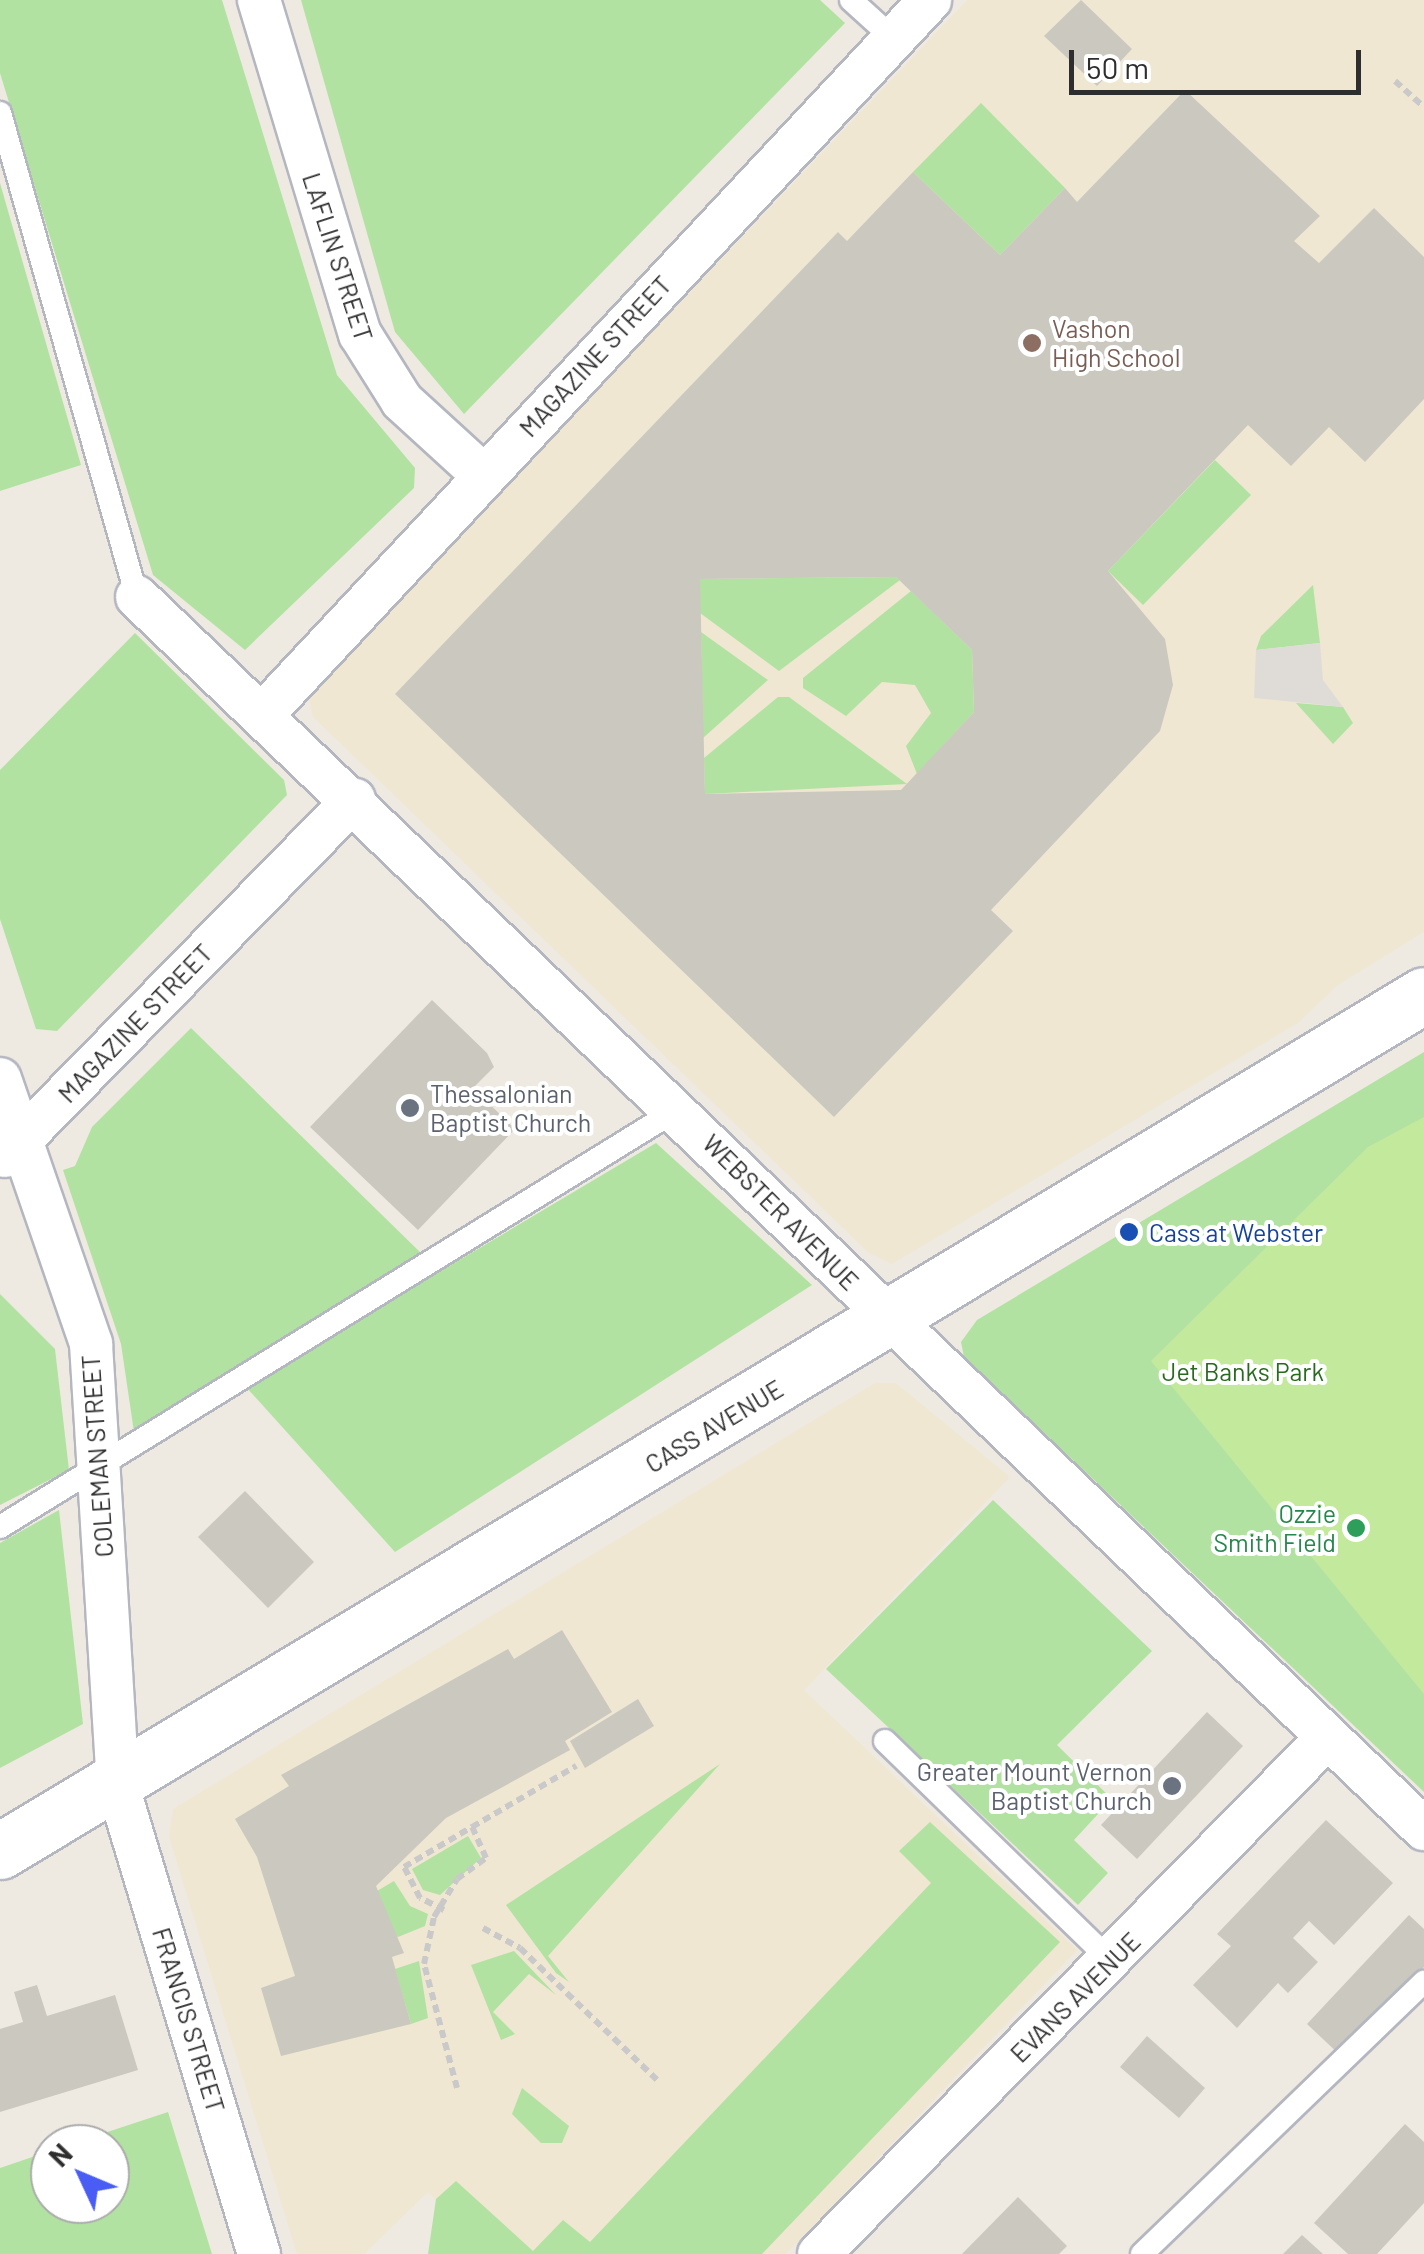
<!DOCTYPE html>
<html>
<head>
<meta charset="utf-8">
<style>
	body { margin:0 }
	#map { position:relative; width:1424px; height:2254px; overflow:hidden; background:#eeeae1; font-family:Barlow,sans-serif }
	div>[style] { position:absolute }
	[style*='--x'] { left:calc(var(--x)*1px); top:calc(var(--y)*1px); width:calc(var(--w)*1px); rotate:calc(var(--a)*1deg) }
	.education>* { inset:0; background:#efe7d2 }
	.green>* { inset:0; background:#b2e2a1 }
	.pitch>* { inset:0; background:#c3e99d }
	.plaza>* { inset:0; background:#dfdcd8 }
	.building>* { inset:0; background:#cac8bf }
	.path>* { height:6px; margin-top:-3px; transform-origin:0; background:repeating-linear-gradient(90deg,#c9c9c9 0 8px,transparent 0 13px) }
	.roads { filter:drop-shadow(2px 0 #b4b6c0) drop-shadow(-2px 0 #b4b6c0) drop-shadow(0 2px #b4b6c0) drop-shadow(0 -2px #b4b6c0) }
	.lane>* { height:22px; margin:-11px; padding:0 11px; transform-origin:11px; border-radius:11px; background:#fff }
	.street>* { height:42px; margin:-21px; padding:0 21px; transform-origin:21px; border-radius:21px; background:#fff }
	.secondary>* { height:55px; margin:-27.5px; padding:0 27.5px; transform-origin:27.5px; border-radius:27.5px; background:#fff }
	.dots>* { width:28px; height:28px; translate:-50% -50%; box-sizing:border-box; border:5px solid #fff; border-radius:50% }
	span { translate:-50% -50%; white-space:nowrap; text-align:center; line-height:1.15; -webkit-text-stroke:8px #fff; paint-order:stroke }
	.street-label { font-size:25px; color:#2e2e2e }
	.education-label { font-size:25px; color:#785e54 }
	.left { translate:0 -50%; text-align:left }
	.worship-label { font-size:25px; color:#5b616d }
	.right { translate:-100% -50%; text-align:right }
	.transit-label { font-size:25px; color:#164399 }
	.park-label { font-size:25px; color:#296b1e }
	.leisure-label { font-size:25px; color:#27864d }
	.north { position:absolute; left:30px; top:2124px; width:100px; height:100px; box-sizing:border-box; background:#fff; border:2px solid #ababab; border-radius:50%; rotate:314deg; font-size:28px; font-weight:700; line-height:40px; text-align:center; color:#2e2e2e }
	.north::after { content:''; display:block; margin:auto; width:35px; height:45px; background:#495df4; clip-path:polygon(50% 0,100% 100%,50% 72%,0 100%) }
	.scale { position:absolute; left:1069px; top:50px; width:292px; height:45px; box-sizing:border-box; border:5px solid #2e2e2e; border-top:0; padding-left:12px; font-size:30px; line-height:35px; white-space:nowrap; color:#2e2e2e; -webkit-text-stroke:8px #fff; paint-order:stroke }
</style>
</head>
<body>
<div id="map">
	<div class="education">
		<div style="clip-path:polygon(967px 0,1424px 0,1424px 932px,1338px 985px,1298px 1023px,892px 1264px,869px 1253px,313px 717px,308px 695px)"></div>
		<div style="clip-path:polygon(875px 1383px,896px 1383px,1010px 1477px,804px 1690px,1077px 1950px,786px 2254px,489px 2254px,428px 2192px,364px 2254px,297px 2254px,169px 1837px,173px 1809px)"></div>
	</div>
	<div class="green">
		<div style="clip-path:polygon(0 0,222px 0,337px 375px,415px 468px,414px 488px,245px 650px,153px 575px,0 73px)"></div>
		<div style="clip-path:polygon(301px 0,820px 0,845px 23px,464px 414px,395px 332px)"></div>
		<div style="clip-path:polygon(981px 103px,1065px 188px,1000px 255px,913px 172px)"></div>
		<div style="clip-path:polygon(0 183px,81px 465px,0 491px)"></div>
		<div style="clip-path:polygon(1215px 460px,1251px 495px,1143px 605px,1108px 571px)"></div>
		<div style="clip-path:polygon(700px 579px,896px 577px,900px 580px,779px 671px,700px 613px)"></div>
		<div style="clip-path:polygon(1313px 585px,1320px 643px,1256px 650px,1261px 636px)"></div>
		<div style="clip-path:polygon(911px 591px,972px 650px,974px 712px,917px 774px,906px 746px,931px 713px,915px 685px,882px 682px,846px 716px,803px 688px,803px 678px)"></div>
		<div style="clip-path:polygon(701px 632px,768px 680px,703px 738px)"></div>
		<div style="clip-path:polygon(135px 633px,284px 780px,287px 795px,57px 1031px,36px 1029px,0 919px,0 770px)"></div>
		<div style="clip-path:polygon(778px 697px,789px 697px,907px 784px,705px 794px,704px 758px)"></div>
		<div style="clip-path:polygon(1296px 703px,1343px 707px,1353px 723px,1333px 744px)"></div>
		<div style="clip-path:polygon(191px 1028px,424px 1256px,134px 1432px,121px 1344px,63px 1170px,75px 1166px,92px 1127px)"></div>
		<div style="clip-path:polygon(1424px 1052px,1424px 1792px,964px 1357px,961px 1342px,977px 1320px)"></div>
		<div style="clip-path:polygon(656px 1143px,812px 1285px,395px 1552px,246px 1387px)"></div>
		<div style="clip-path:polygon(0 1294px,55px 1349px,69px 1470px,0 1505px)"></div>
		<div style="clip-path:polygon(993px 1500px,1152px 1651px,1057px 1745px,1112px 1799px,1074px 1840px,1108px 1873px,1078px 1905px,826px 1669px)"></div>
		<div style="clip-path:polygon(59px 1510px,83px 1724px,0 1768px,0 1543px)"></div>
		<div style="clip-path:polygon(720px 1764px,548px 1956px,569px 1982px,556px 1973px,506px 1905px)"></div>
		<div style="clip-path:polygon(930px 1822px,1060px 1942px,762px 2254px,428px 2254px,436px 2199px,456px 2181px,533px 2251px,563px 2220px,590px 2242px,931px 1883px,899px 1851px)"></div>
		<div style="clip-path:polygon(468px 1836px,481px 1858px,440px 1895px,423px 1890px,412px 1869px)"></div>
		<div style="clip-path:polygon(394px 1881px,410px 1906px,428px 1914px,425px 1926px,398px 1937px,388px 1932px,377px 1891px)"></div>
		<div style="clip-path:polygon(514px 1951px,556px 1995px,529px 1974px,493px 2012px,515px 2034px,501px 2040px,471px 1965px)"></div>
		<div style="clip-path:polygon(419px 1961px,428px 2018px,411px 2024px,395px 1969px)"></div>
		<div style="clip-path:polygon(522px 2088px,569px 2126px,562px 2143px,541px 2143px,512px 2114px)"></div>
		<div style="clip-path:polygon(168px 2112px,212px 2254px,0 2254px,0 2168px,50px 2151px,50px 2204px,110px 2204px,110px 2144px,71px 2144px)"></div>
	</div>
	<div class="pitch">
		<div style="clip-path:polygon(1424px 1117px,1424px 1694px,1151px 1361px,1368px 1147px)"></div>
	</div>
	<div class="plaza">
		<div style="clip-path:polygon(1320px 643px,1323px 680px,1343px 707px,1254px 698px,1256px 650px)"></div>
	</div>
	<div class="building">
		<div style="clip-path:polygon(1081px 0,1132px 49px,1097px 86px,1044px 36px)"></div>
		<div style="clip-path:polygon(evenodd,1185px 90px,1320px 216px,1294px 241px,1319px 263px,1374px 208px,1424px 257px,1424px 399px,1365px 462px,1329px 427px,1291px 466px,1248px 425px,1108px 571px,1165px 639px,1173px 685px,1160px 731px,991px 910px,1013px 931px,834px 1117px,395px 694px,838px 232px,847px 241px,913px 172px,1000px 255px,1065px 188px,1077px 202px,1185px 90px,896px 577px,972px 650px,974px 712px,901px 790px,705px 794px,700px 579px,896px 577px)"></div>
		<div style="clip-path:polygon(432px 1000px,487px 1053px,494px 1067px,473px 1088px,515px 1129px,418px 1230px,310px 1127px)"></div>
		<div style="clip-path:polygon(245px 1491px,314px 1562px,268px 1608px,198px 1537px)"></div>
		<div style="clip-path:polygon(562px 1630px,612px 1712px,565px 1741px,570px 1750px,446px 1818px,376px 1886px,404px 1953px,392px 1957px,411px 2024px,281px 2056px,261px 1988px,295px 1976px,257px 1857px,235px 1819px,289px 1786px,281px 1775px,508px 1649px,514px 1659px)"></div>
		<div style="clip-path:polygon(638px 1699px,654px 1726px,585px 1768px,570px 1741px)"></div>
		<div style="clip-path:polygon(1207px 1712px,1243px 1746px,1137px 1859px,1101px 1825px)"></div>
		<div style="clip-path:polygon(1326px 1820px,1393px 1883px,1334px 1945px,1309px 1921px,1293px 1938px,1318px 1962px,1288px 1993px,1278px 1983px,1237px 2028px,1193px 1985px,1231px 1946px,1217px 1934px)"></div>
		<div style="clip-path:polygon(1409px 1915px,1424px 1929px,1424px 1967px,1341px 2056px,1307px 2024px)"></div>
		<div style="clip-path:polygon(37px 1985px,47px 2016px,115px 1995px,138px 2070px,0 2112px,0 2029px,23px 2022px,14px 1992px)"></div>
		<div style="clip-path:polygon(1147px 2036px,1205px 2088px,1179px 2118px,1120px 2067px)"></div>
		<div style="clip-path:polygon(1405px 2124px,1424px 2142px,1424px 2203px,1377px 2254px,1348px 2254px,1314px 2223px)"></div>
		<div style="clip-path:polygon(1018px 2197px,1067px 2246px,1059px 2254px,962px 2254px)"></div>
		<div style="clip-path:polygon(1302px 2235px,1323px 2254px,1283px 2254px)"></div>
	</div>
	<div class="path">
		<div style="--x:1395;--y:81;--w:39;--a:42"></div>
		<div style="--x:444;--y:1910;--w:27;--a:-153"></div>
		<div style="--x:420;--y:1898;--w:35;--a:-117"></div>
		<div style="--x:404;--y:1867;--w:79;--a:-30.5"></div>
		<div style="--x:483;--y:1928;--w:42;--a:28.4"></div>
		<div style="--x:520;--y:1948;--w:190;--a:43.9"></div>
		<div style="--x:457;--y:2088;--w:128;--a:-104.9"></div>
		<div style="--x:424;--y:1964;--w:48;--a:-78"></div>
		<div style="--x:434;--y:1917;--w:44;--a:-58.8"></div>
		<div style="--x:457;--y:1879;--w:36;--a:-36"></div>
		<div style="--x:486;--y:1858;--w:34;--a:-114"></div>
		<div style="--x:472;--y:1827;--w:121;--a:-30.4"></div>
	</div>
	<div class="roads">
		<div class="lane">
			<div style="--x:851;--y:0;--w:58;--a:42.2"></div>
			<div style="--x:0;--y:113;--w:503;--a:74.2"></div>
			<div style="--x:0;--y:1527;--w:796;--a:-31.65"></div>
			<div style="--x:885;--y:1741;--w:315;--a:44.2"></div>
			<div style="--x:1142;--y:2254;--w:392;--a:-44"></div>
		</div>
		<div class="street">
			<div style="--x:259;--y:0;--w:349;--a:73.2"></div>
			<div style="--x:360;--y:334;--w:79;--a:57.9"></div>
			<div style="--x:402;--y:401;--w:110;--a:42.4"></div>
			<div style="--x:137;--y:597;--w:1782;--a:43.75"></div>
			<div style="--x:264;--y:713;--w:976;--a:-46.95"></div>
			<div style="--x:0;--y:1079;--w:280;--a:71"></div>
			<div style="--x:91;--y:1344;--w:444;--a:86.5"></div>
			<div style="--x:118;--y:1787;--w:488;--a:73.2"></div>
			<div style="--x:5;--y:1156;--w:499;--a:-45.6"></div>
			<div style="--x:819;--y:2254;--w:724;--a:-45.45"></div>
		</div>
		<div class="secondary">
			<div style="--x:0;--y:1851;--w:1661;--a:-31.01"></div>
		</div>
	</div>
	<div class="dots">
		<div style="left:1032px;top:343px;background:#8d6e63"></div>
		<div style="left:410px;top:1108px;background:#6b7280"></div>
		<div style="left:1129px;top:1232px;background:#1a4fb4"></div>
		<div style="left:1356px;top:1528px;background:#2e9e5b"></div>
		<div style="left:1172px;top:1786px;background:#6b7280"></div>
	</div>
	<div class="street-label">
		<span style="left:338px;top:257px;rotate:72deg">LAFLIN STREET</span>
		<span style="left:595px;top:356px;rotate:-47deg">MAGAZINE STREET</span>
		<span style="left:135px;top:1023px;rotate:-46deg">MAGAZINE STREET</span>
		<span style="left:781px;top:1212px;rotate:45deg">WEBSTER AVENUE</span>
		<span style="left:714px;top:1426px;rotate:-31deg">CASS AVENUE</span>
		<span style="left:97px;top:1456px;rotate:-94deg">COLEMAN STREET</span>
		<span style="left:1075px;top:1997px;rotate:-45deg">EVANS AVENUE</span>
		<span style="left:189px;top:2020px;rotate:73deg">FRANCIS STREET</span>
	</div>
	<div class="education-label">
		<span class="left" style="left:1052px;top:343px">Vashon<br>High School</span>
	</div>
	<div class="worship-label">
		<span class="left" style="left:430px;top:1108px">Thessalonian<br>Baptist Church</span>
		<span class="right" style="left:1152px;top:1786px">Greater Mount Vernon<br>Baptist Church</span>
	</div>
	<div class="transit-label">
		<span class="left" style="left:1149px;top:1232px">Cass at Webster</span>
	</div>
	<div class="park-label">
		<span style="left:1243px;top:1371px">Jet Banks Park</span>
	</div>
	<div class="leisure-label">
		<span class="right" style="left:1336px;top:1528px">Ozzie<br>Smith Field</span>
	</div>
	<div class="north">N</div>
	<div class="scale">50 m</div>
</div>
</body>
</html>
